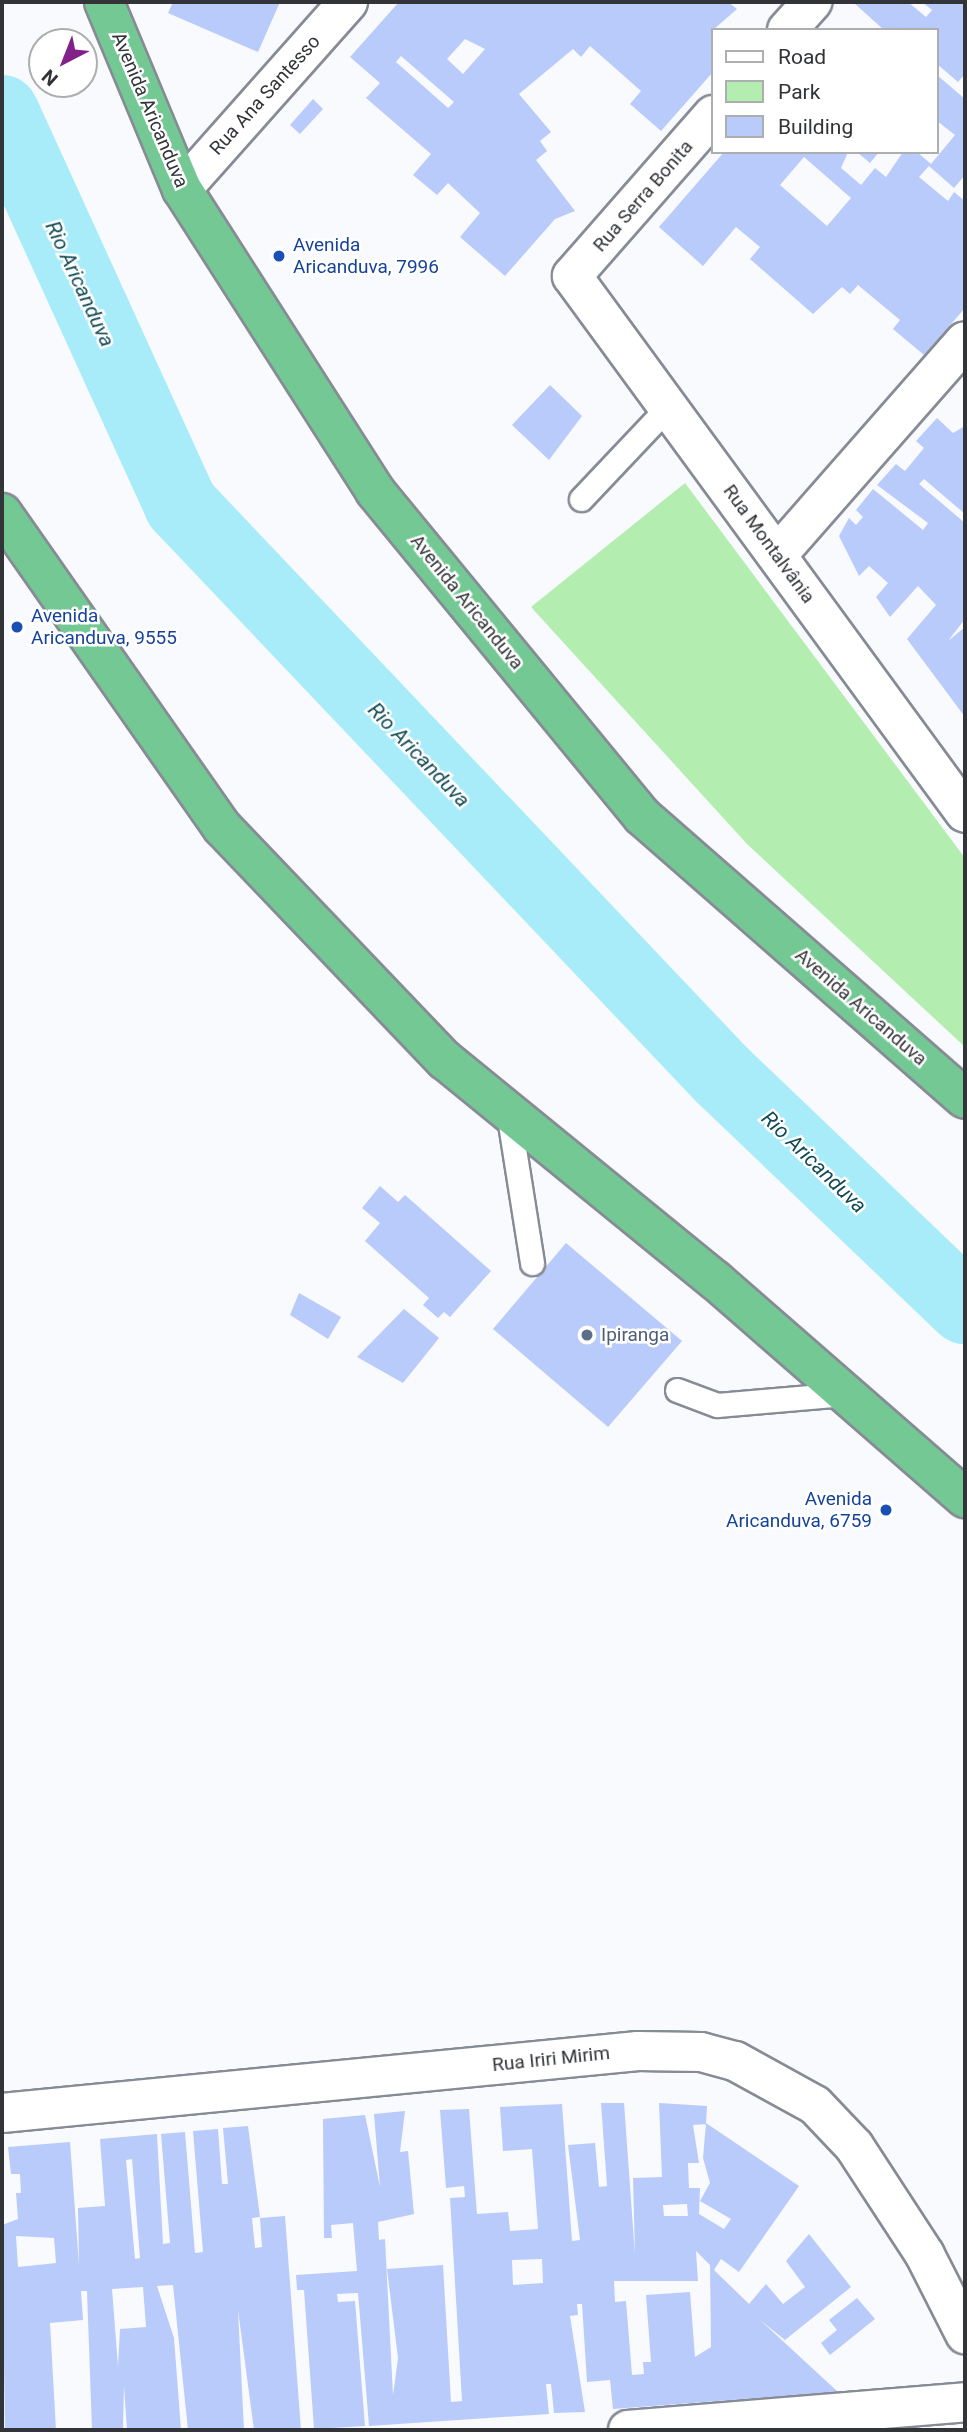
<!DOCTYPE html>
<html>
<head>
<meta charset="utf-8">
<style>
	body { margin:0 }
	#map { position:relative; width:967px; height:2432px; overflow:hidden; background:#f8fafe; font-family:Roboto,sans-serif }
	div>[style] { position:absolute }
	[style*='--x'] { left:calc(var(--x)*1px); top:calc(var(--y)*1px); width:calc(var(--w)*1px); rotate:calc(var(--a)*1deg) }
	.green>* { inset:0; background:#b3eeb0 }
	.river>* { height:74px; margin:-37px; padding:0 37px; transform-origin:37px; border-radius:37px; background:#a9ecf9 }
	.building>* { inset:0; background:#b9cbfa }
	.roads { filter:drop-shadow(2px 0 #878b95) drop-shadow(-2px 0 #878b95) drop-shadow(0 2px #878b95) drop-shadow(0 -2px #878b95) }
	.service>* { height:23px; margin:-11.5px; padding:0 11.5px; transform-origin:11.5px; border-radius:11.5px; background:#fff }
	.minor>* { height:38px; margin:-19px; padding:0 19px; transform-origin:19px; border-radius:19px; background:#fff }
	.trunk>* { height:38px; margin:-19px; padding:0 19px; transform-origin:19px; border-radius:19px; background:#73c893 }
	.dots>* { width:19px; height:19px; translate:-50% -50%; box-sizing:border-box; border:4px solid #fff; border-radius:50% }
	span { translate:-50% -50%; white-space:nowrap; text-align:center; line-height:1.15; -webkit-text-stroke:5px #fff; paint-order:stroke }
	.street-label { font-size:19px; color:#323438 }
	.transit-label { font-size:19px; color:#164399 }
	.left { translate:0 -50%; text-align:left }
	.right { translate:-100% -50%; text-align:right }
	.service-label { font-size:19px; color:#4e5e75 }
	.water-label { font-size:21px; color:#124b54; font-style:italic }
	.frame { position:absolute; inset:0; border:4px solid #323438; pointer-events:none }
	.legend { position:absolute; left:711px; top:28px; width:228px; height:126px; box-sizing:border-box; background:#fff; border:2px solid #adaeaf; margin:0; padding:9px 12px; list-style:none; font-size:21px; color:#323438 }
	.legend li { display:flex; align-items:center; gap:14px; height:35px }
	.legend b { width:35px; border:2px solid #adaeaf }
	.north { position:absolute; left:28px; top:28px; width:70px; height:70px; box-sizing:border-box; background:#fff; border:2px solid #adaeaf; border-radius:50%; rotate:222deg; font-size:19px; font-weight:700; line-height:28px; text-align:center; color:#323438 }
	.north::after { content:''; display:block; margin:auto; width:24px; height:32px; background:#83218b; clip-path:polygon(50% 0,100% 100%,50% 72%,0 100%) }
</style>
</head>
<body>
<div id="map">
	<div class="green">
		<div style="clip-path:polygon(685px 483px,965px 858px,965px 1047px,747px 844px,531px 607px)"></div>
	</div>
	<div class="river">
		<div style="--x:2;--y:112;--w:432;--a:65.5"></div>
		<div style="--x:181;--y:505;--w:786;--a:46.5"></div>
		<div style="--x:722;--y:1075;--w:336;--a:43.7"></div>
	</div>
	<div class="building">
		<div style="clip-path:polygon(173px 2px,280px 2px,258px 52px,168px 13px)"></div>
		<div style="clip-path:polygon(evenodd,399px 2px,728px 2px,737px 9px,713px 30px,713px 72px,661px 131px,630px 104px,641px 91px,590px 46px,581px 57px,573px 49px,519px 94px,551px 132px,540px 141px,547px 151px,536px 160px,575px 211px,555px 219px,505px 276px,460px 237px,480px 213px,448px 183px,437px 195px,413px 175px,431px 154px,366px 98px,380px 83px,350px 57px,399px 2px,465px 39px,485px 49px,463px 74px,447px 59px,465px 39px,399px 2px,401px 56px,454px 102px,448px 108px,396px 62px,401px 56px)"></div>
		<div style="clip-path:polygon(908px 2px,926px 17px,932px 10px,922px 2px,965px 2px,965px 74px,958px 82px,937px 64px,937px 30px,884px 30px,854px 3px)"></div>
		<div style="clip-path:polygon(evenodd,937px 75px,965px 99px,965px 175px,954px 188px,929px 166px,919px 177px,948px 201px,954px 192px,965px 201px,965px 308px,924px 355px,893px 329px,900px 320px,858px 285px,850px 294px,842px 287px,813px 314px,750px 259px,760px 247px,736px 227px,703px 266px,659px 227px,724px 152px,848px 152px,841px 168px,861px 185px,875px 168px,886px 177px,903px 152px,917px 152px,931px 164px,955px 135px,937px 121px,937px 75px,804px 157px,851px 198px,827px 226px,780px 185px,804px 157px)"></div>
		<div style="clip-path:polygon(313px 99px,323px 109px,300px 134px,290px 125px)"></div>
		<div style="clip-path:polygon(857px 152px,879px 152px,870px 163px)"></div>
		<div style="clip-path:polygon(550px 385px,582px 416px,549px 460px,512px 425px)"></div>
		<div style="clip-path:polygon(937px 418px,953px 433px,965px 426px,965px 514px,924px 479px,919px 484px,965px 523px,965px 619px,948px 641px,965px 627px,965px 717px,907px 639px,936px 605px,918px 586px,890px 617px,876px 597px,888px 583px,869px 566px,859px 576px,839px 536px,849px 518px,856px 525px,863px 517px,856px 510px,873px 489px,923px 530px,928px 523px,877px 485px,896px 464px,905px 471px,924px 448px,916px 441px)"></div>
		<div style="clip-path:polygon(380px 1186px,398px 1202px,405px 1195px,491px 1271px,450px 1317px,444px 1312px,438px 1318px,423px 1305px,429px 1298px,365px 1241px,380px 1223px,362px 1208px)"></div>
		<div style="clip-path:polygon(566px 1243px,682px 1341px,608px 1427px,493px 1329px)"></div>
		<div style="clip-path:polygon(299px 1293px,341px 1317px,328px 1339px,290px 1315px)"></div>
		<div style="clip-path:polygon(404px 1309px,439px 1338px,403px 1383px,357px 1357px)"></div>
		<div style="clip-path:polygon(evenodd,601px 2103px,624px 2103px,635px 2255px,633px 2178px,662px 2177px,659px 2103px,707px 2106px,706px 2124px,693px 2125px,699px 2163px,688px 2163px,689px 2188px,700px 2188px,699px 2214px,724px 2229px,731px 2219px,700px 2201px,710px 2183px,703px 2158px,706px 2123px,799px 2186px,739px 2272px,721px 2259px,714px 2270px,749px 2304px,766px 2284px,783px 2304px,805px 2287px,786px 2261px,809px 2234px,851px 2287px,785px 2340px,760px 2320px,838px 2392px,613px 2409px,610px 2380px,587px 2382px,582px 2304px,577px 2304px,578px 2315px,570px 2316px,585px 2412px,554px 2413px,551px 2384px,546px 2384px,549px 2414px,369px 2426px,358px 2293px,337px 2294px,338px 2302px,355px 2301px,365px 2426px,314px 2429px,304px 2290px,297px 2290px,296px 2275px,357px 2271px,353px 2223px,331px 2225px,332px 2238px,324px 2238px,323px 2119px,365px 2115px,380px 2187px,374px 2114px,405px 2111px,400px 2152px,408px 2151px,414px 2214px,378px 2222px,379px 2240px,385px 2239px,393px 2395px,398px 2358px,387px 2269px,443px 2265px,451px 2402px,462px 2401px,450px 2198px,465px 2197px,464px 2186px,446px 2188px,440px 2110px,469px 2109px,477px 2214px,508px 2212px,510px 2231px,538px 2229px,532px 2149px,503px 2151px,500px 2107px,562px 2104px,572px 2241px,580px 2240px,568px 2145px,595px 2143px,599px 2187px,607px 2186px,601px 2103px,687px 2204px,688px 2216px,664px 2216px,663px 2205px,687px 2204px,601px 2103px,696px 2251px,710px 2265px,711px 2347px,695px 2357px,690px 2292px,646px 2295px,651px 2362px,643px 2362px,644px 2374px,632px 2375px,626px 2301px,615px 2302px,614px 2281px,698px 2281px,696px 2251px,601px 2103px,542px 2259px,543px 2283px,513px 2285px,512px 2260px,542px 2259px)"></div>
		<div style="clip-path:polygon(evenodd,248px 2126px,260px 2217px,252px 2218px,255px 2248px,262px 2247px,260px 2218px,285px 2216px,301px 2430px,254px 2430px,238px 2310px,244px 2430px,188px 2430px,173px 2285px,157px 2286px,174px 2338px,181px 2430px,127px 2430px,124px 2386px,123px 2430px,92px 2430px,87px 2291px,81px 2291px,83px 2320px,50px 2323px,56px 2430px,5px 2430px,2px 2225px,18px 2219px,16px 2193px,21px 2193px,20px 2174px,11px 2174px,8px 2147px,70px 2142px,79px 2265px,78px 2208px,105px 2206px,100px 2139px,157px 2134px,163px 2244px,170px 2243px,161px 2134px,185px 2132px,195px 2253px,203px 2252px,193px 2131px,218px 2129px,222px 2184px,228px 2184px,223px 2128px,248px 2126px,132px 2159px,140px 2258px,135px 2259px,126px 2160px,132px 2159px,248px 2126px,16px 2236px,54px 2238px,56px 2263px,18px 2267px,16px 2236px,248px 2126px,143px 2287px,146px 2327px,120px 2329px,118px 2366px,112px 2289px,143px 2287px)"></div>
		<div style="clip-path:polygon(857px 2298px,875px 2319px,830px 2355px,821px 2343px,837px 2330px,829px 2320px)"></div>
	</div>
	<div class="roads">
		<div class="service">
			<div style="--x:581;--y:499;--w:128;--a:-46.6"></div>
			<div style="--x:508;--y:1111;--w:154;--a:81"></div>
			<div style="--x:677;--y:1390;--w:43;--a:20.6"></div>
			<div style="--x:717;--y:1405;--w:128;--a:-4.9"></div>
		</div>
		<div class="minor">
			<div style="--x:787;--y:30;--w:38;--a:-48"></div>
			<div style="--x:713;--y:115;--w:214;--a:131.2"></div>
			<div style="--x:572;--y:276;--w:665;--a:53.8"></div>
			<div style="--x:182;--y:189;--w:250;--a:-48.4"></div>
			<div style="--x:778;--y:554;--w:283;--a:-48.7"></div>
			<div style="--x:2;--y:2113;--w:639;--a:-5.57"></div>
			<div style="--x:638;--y:2051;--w:63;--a:0.9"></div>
			<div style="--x:701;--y:2052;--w:35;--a:15"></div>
			<div style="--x:735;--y:2061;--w:91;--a:28.8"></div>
			<div style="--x:815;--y:2105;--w:57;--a:46.4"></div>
			<div style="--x:854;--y:2146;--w:130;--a:56.9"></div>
			<div style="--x:925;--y:2255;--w:89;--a:63.1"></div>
			<div style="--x:628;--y:2430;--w:338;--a:-4.7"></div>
		</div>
		<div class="trunk">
			<div style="--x:104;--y:2;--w:203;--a:67.4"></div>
			<div style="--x:182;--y:189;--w:358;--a:57.4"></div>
			<div style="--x:375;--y:491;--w:421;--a:50.6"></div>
			<div style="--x:642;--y:816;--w:429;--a:41.2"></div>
			<div style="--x:2;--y:513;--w:383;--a:55"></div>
			<div style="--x:222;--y:827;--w:323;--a:46.3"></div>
			<div style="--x:445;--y:1060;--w:348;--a:39.2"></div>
			<div style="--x:715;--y:1280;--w:332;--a:41.1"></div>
		</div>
	</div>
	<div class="dots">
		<div style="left:279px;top:256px;background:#1a4fb4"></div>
		<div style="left:17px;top:627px;background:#1a4fb4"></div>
		<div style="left:587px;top:1335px;background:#5c6f8a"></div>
		<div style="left:886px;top:1510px;background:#1a4fb4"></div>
	</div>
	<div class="street-label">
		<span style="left:265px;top:95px;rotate:-48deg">Rua Ana Santesso</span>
		<span style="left:150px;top:110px;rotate:67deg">Avenida Aricanduva</span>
		<span style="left:643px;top:196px;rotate:-49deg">Rua Serra Bonita</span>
		<span style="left:769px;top:544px;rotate:54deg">Rua Montalvânia</span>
		<span style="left:467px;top:602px;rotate:51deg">Avenida Aricanduva</span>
		<span style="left:861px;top:1007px;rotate:41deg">Avenida Aricanduva</span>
		<span style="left:551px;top:2059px;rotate:-6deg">Rua Iriri Mirim</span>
	</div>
	<div class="transit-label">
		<span class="left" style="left:293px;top:256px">Avenida<br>Aricanduva, 7996</span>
		<span class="left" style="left:31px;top:627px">Avenida<br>Aricanduva, 9555</span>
		<span class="right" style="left:872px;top:1510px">Avenida<br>Aricanduva, 6759</span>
	</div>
	<div class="service-label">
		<span class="left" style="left:601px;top:1335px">Ipiranga</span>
	</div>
	<div class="water-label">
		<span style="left:80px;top:284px;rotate:65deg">Rio Aricanduva</span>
		<span style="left:419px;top:755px;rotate:46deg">Rio Aricanduva</span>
		<span style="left:814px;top:1162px;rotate:44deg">Rio Aricanduva</span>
	</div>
	<div class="frame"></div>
	<ul class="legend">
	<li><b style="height:9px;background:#fff"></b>Road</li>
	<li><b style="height:19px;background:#b3eeb0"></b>Park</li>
	<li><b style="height:19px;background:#b9cbfa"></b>Building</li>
	</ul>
	<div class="north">N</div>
</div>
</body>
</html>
